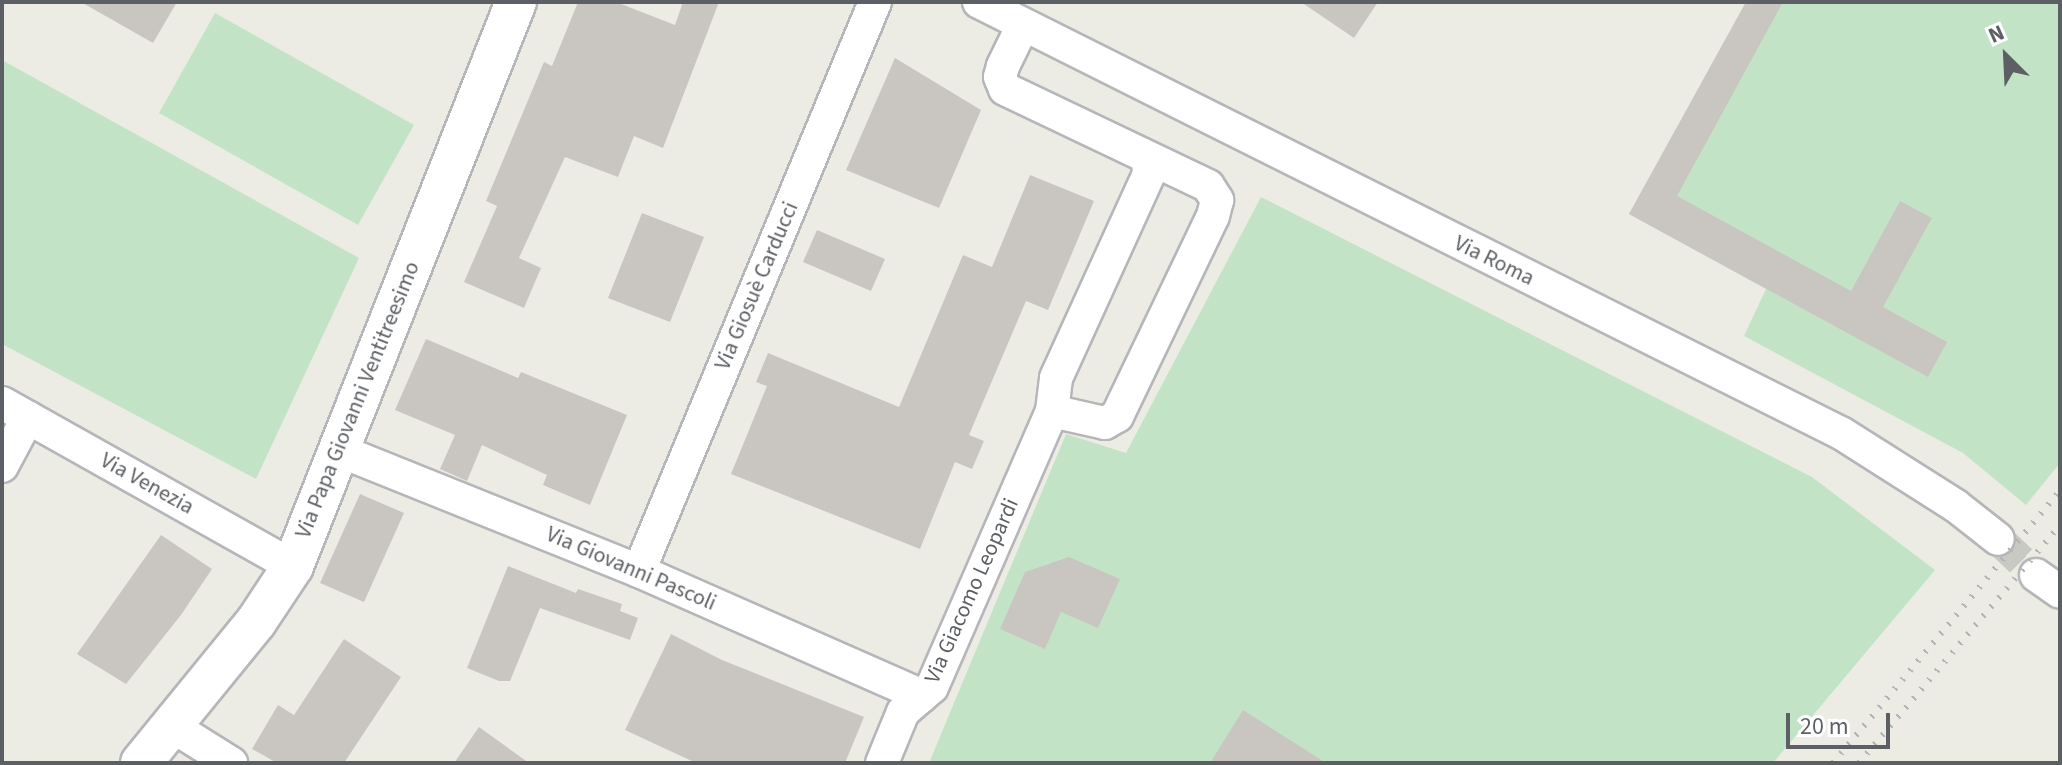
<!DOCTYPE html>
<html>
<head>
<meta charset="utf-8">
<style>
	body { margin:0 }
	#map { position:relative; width:2062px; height:765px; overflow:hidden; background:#edece4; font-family:"Source Sans 3",sans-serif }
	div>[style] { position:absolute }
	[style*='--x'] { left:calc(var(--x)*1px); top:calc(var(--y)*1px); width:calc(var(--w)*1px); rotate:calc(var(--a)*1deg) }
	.green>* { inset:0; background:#c3e3c7 }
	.building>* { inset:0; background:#c9c6c1 }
	.minor-tunnel>* { height:32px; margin-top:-16px; transform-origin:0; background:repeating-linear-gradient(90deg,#c9c9c4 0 32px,transparent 0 48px) }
	.roads { filter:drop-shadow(2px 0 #b5b6ba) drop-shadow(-2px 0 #b5b6ba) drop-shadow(0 2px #b5b6ba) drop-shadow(0 -2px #b5b6ba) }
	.minor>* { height:32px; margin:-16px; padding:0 16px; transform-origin:16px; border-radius:16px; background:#fff }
	.tertiary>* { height:40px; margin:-20px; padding:0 20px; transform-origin:20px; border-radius:20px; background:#fff }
	.rail>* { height:6px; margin-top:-3px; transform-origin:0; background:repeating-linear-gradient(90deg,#b4b5b5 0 2px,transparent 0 12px) }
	span { translate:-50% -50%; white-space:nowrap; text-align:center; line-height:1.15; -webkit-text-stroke:8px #fff; paint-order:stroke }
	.street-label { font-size:22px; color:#5c5f63 }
	.frame { position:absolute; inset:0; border:4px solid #5c5f63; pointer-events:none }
	.north { position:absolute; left:1966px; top:16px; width:80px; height:80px; -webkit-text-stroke:6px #fff; paint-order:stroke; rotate:336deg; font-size:22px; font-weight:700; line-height:32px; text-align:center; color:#5c5f63 }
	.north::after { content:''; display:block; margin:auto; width:28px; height:36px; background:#5c5f63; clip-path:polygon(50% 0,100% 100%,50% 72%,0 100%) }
	.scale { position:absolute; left:1786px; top:713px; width:104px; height:36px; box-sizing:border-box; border:4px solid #5c5f63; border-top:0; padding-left:10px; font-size:24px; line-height:28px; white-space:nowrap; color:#5c5f63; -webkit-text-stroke:6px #fff; paint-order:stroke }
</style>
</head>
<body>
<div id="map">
	<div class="green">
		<div style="clip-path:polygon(1746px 2px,2060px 2px,2060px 463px,2026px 505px,1963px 453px,1744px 336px,1766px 289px,1629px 214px)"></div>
		<div style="clip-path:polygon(215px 13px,414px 125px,358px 225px,159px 113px)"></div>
		<div style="clip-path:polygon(2px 60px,359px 258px,256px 479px,2px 344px)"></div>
		<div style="clip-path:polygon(1261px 197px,1812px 477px,1935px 570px,1773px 763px,929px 763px,1066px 434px,1126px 453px)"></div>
	</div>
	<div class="building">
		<div style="clip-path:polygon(81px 2px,177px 2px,153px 43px)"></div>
		<div style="clip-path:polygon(578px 2px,616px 2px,675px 25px,683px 2px,719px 2px,663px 148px,634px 136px,618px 177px,565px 157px,519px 258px,541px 268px,524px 308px,464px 282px,497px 206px,486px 201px,544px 62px,552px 66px)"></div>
		<div style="clip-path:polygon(1301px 2px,1378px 2px,1354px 38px)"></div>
		<div style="clip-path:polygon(1746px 2px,1783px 2px,1677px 196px,1851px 291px,1900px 201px,1932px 218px,1883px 307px,1947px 342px,1928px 377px,1629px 214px)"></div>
		<div style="clip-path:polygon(895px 58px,981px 110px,939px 208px,846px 170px)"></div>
		<div style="clip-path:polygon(1030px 175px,1094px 201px,1048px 310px,1026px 301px,969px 435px,984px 441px,972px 469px,955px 462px,920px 549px,731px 474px,767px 386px,756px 382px,768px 353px,899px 407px,963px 255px,992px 267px)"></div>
		<div style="clip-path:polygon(642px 213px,704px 237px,670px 322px,608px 298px)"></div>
		<div style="clip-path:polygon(817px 230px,885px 259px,871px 291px,803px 262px)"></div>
		<div style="clip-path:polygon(426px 339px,518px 378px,521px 372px,627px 415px,590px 505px,543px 485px,547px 475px,482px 445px,467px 481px,440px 469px,455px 435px,395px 410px)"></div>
		<div style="clip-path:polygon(360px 494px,404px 513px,364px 602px,320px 583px)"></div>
		<div style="clip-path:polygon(161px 535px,212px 569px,181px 615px,126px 684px,77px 654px)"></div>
		<div style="clip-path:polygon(1069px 557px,1120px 579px,1098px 628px,1061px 612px,1045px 649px,1000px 629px,1025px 572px)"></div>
		<div style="clip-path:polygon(508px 566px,576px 593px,578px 589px,622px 604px,620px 611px,638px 618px,630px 640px,540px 608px,510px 681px,499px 681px,467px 668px)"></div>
		<div style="clip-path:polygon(671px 634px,722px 660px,864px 717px,845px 763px,696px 763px,625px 730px)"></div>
		<div style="clip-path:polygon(344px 639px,401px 677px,344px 763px,277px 763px,252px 749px,278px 705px,294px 715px)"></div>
		<div style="clip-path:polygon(1243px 710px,1326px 763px,1210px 763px)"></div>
		<div style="clip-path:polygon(479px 727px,529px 763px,454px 763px)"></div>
	</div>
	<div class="minor-tunnel">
		<div style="--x:1998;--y:539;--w:52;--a:43.5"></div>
	</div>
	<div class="roads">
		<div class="minor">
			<div style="--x:979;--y:2;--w:964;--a:26.57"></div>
			<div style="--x:1841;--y:433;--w:136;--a:32.4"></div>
			<div style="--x:1956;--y:506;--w:53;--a:38.2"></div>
			<div style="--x:1022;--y:27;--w:43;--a:116"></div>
			<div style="--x:1003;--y:66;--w:11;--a:105"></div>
			<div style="--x:1000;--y:77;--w:13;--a:67"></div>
			<div style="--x:1005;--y:89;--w:225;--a:25.5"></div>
			<div style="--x:1208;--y:186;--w:17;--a:57"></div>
			<div style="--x:1217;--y:200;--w:16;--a:104"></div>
			<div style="--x:1213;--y:216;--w:222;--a:115.6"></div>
			<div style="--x:1117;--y:416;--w:14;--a:150"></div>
			<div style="--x:1105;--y:423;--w:54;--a:-167.2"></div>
			<div style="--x:1052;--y:411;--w:33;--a:-83"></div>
			<div style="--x:1056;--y:378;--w:224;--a:-65.5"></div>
			<div style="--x:1149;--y:174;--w:16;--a:-94"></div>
			<div style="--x:2;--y:403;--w:334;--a:29.3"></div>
			<div style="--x:338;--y:450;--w:324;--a:21.9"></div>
			<div style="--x:639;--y:571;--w:309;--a:23.8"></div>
			<div style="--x:2;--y:466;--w:55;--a:-62"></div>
			<div style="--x:639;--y:571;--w:616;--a:-67.47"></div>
			<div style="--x:2036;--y:575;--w:29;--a:35"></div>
			<div style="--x:172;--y:726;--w:70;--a:32.1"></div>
			<div style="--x:882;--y:763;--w:55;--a:-67.6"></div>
			<div style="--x:903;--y:712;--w:38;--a:-41"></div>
			<div style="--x:932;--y:687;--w:301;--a:-66.5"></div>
		</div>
		<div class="tertiary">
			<div style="--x:141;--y:763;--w:182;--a:-50.8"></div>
			<div style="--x:256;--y:622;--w:67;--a:-56.5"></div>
			<div style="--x:293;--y:566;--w:606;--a:-68.43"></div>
		</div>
	</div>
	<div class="rail">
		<div style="--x:1833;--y:763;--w:354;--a:-50.2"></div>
		<div style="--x:1859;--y:763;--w:312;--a:-49.8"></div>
	</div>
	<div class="street-label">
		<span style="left:1494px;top:261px;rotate:26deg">Via Roma</span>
		<span style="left:757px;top:286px;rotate:-67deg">Via Giosuè Carducci</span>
		<span style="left:358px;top:400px;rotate:-68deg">Via Papa Giovanni Ventitreesimo</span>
		<span style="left:147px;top:484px;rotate:29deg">Via Venezia</span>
		<span style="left:631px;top:569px;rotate:23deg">Via Giovanni Pascoli</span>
		<span style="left:972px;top:591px;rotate:-66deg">Via Giacomo Leopardi</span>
	</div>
	<div class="frame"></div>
	<div class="north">N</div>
	<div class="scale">20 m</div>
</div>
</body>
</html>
